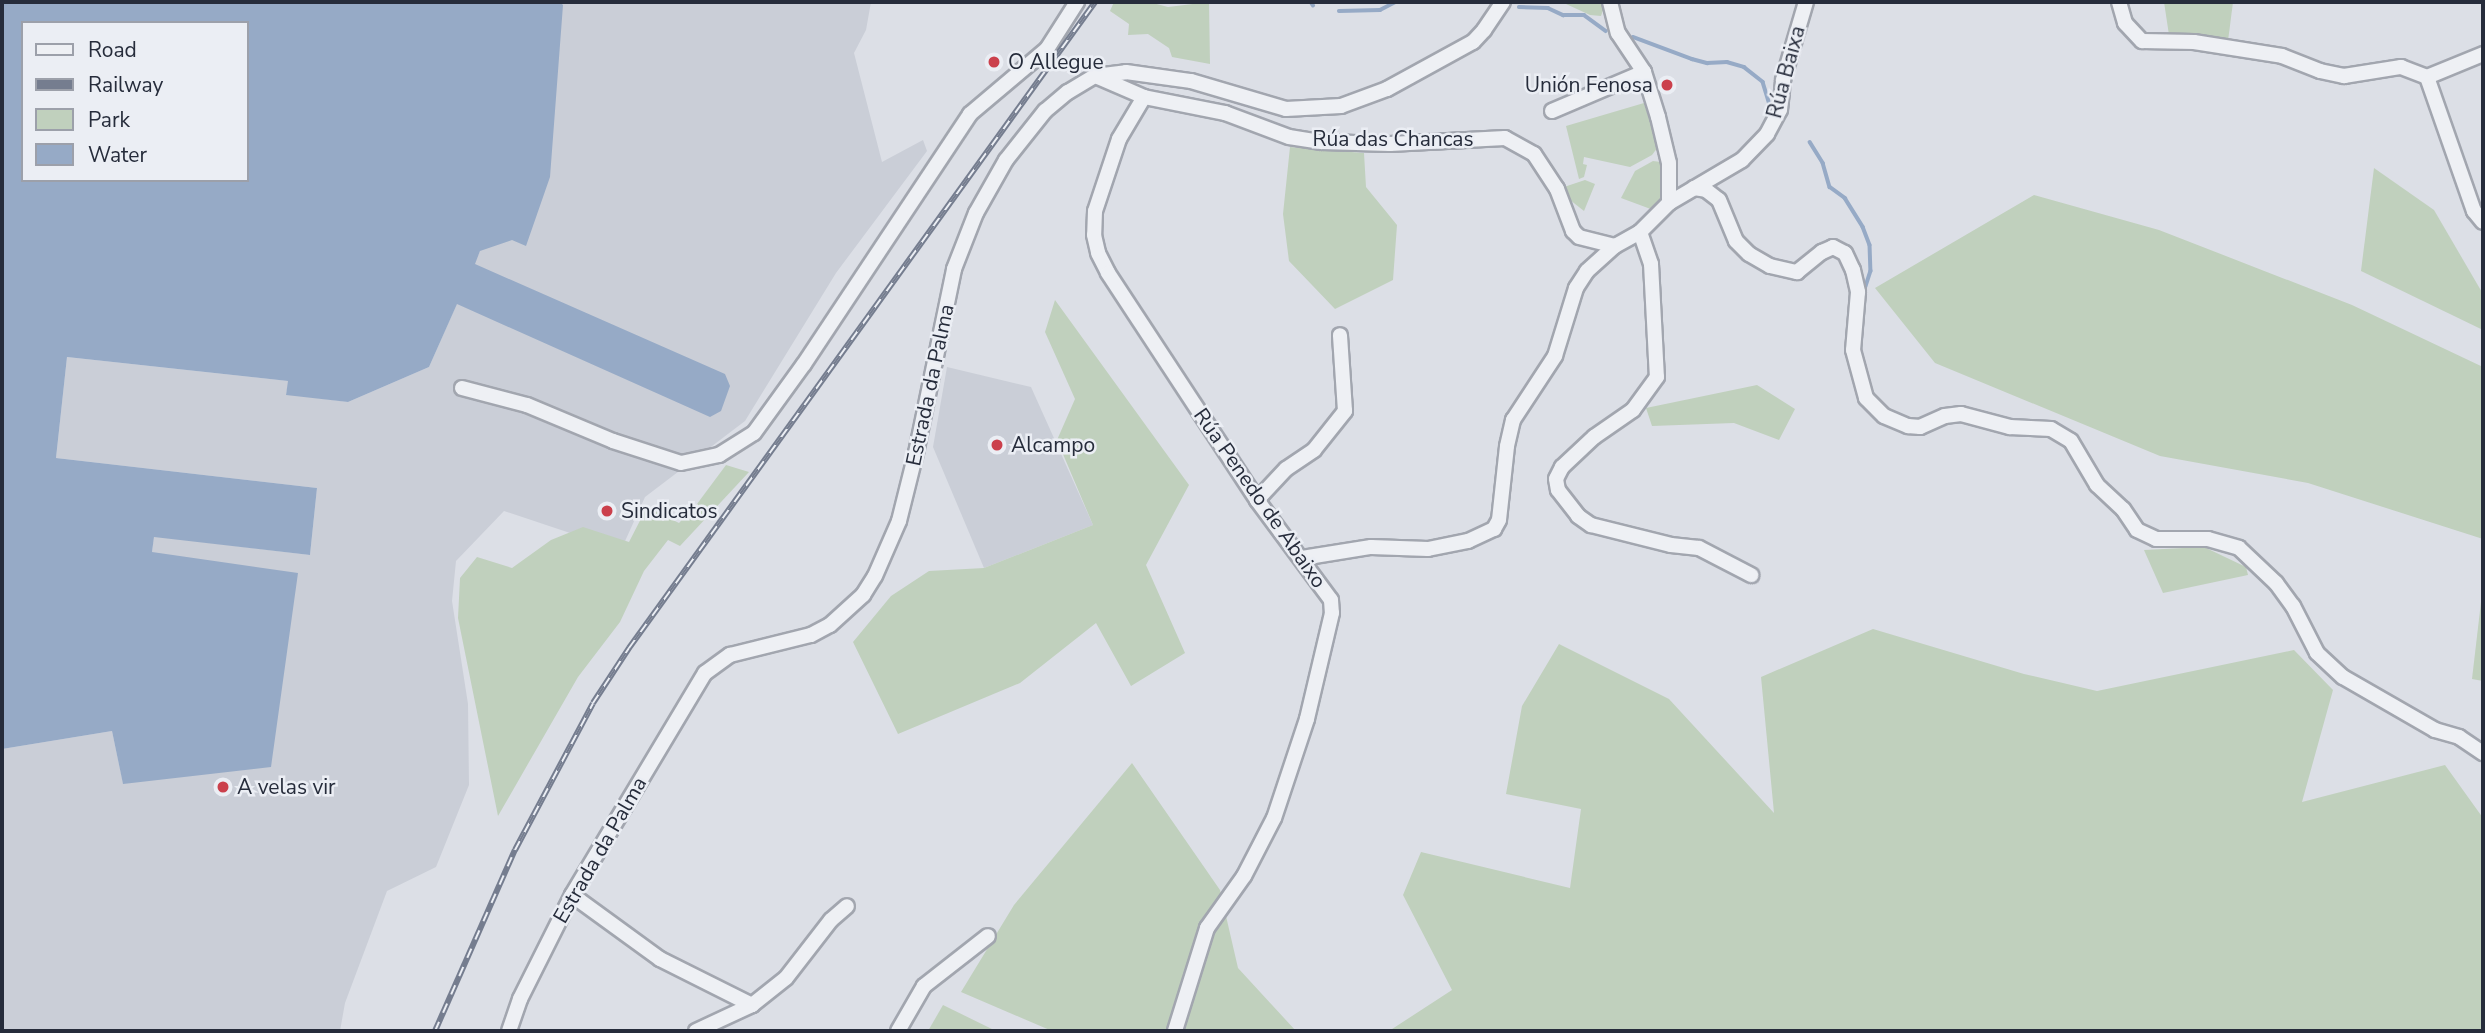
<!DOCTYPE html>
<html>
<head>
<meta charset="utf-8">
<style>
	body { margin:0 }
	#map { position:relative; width:2485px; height:1033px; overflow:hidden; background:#dcdfe6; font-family:"Nunito Sans",sans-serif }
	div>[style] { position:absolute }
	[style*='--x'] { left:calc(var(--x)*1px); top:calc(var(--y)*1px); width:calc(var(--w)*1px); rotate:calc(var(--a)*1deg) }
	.built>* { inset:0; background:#caced7 }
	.green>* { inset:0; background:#c0d0bd }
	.water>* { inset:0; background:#96aac6 }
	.stream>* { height:3.5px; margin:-1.75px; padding:0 1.75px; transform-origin:1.75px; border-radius:1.75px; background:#96aac6 }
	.roads { filter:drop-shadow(2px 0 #a2a6af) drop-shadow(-2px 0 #a2a6af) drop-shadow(0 2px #a2a6af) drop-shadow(0 -2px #a2a6af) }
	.minor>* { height:14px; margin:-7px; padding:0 7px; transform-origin:7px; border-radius:7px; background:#eef0f4 }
	.rail>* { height:6px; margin-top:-3px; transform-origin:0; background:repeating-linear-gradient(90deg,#ebeef4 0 10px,#757d8f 0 20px); box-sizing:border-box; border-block:2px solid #757d8f }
	.dots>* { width:19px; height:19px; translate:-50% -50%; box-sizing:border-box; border:4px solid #ebeef4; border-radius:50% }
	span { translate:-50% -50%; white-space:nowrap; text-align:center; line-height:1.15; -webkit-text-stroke:5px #ebeef4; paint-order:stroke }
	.poi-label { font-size:21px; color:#262c3b }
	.left { translate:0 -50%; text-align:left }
	.right { translate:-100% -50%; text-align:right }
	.street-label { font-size:21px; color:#262c3b }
	.frame { position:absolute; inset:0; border:4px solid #262c3b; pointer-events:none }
	.legend { position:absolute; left:21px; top:21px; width:228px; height:161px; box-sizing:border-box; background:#ebeef4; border:2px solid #9ca0aa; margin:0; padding:9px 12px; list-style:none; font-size:21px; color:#262c3b }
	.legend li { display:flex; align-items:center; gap:14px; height:35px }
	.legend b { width:35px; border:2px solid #9ca0aa }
</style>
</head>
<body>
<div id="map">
	<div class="built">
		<div style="clip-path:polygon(560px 2px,871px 2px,866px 30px,854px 53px,882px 162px,923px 140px,927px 151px,836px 273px,745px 421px,645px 497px,621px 550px,504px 511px,456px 561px,452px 601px,468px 704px,469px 785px,436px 867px,387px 891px,345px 1003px,340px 1031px,2px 1031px,2px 749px,112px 731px,123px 783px,154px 536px,310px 555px,317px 488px,56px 458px,67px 357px,289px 381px,286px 394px,348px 402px,429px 367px,480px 251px)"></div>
		<div style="clip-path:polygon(947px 367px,1031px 387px,1093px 525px,984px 568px,933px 447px)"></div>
	</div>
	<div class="green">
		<div style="clip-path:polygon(1114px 2px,1149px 2px,1168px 7px,1209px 2px,1210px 64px,1172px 57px,1169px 48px,1148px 34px,1128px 35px,1129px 24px,1110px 11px)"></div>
		<div style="clip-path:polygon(1535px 2px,1605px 2px,1605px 4px,1601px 16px,1590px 15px,1566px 4px)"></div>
		<div style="clip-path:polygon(2164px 2px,2233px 2px,2228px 41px,2169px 35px)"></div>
		<div style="clip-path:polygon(1644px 103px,1658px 147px,1652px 155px,1630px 167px,1584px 157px,1583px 164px,1587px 165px,1584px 177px,1579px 179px,1566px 126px)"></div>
		<div style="clip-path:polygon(1290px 147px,1364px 153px,1366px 187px,1397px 225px,1393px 280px,1335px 309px,1289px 261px,1283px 214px)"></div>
		<div style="clip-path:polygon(1653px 161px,1661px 162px,1664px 167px,1661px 201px,1656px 211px,1621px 198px,1635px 171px)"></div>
		<div style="clip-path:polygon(2374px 168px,2434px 210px,2483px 294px,2483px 330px,2361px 271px)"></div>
		<div style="clip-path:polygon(1585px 180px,1595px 184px,1584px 211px,1565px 196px,1561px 188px)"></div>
		<div style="clip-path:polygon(2034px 195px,2159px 230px,2352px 305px,2483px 367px,2483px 539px,2308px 483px,2160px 456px,1935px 363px,1875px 288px)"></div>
		<div style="clip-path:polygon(1055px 300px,1189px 485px,1146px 565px,1185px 653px,1131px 686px,1096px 623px,1020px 683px,898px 734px,853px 642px,891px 596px,929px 571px,984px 568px,1093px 525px,1057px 440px,1075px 399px,1045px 332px)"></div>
		<div style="clip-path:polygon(1757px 385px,1795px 409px,1779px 440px,1734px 423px,1652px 426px,1646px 408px)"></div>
		<div style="clip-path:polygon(726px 465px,749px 472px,680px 546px,668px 540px,644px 571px,620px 622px,578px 677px,498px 816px,458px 618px,460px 578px,477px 557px,512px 568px,551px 540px,583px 527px,629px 542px,647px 507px,679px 523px,697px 504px)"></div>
		<div style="clip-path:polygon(2204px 547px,2246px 567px,2248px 575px,2163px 593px,2144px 550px)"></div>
		<div style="clip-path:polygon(2483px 585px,2483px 681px,2472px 679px)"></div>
		<div style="clip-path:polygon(1873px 629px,2024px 674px,2097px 691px,2294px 650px,2333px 690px,2302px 802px,2445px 765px,2483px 818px,2483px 1031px,1389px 1031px,1452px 990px,1403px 895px,1421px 852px,1570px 888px,1581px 809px,1506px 794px,1522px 706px,1559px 644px,1669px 699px,1774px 813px,1761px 677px)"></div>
		<div style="clip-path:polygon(1132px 763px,1220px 890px,1238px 968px,1296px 1031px,1052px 1031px,961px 992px,1014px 905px)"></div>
		<div style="clip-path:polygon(943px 1005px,996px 1031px,928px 1031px)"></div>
	</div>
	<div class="water">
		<div style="clip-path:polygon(evenodd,2px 2px,560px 2px,563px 5px,550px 177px,526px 246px,512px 240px,480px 251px,475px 264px,725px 374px,730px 386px,721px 411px,710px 417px,457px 304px,429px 367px,348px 402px,286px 395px,288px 381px,67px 357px,56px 458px,317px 488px,310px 555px,154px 537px,152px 552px,298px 573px,271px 767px,123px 784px,112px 731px,2px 749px,2px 2px,23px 23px,247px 23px,247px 180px,23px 180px,23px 23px)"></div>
	</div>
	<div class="stream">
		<div style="--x:1311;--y:2;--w:4;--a:56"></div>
		<div style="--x:1519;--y:7;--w:29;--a:2"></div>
		<div style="--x:1548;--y:8;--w:17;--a:25"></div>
		<div style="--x:1563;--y:15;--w:21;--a:0"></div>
		<div style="--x:1584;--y:15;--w:27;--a:36"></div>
		<div style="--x:1339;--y:11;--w:41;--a:-1.4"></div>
		<div style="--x:1380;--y:10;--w:18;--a:-27"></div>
		<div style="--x:1633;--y:37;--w:63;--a:20.4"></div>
		<div style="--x:1692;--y:59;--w:16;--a:15"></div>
		<div style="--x:1707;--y:63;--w:20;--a:-3"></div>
		<div style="--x:1727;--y:62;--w:18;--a:16"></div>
		<div style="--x:1744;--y:67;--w:24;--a:38"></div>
		<div style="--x:1763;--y:82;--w:30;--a:73"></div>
		<div style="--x:1810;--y:142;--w:25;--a:58"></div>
		<div style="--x:1823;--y:163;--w:25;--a:74"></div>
		<div style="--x:1830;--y:187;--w:19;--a:36"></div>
		<div style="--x:1845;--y:198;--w:34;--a:58"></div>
		<div style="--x:1863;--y:227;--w:19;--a:69"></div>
		<div style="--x:1870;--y:245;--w:26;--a:88"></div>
		<div style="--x:1871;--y:271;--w:16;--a:108"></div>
	</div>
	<div class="roads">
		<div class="minor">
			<div style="--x:1610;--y:2;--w:32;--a:76"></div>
			<div style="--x:1618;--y:33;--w:47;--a:56.3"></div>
			<div style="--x:1644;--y:72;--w:47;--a:72.7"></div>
			<div style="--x:1658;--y:117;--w:47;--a:76.6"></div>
			<div style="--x:1669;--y:163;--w:40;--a:90"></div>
			<div style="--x:2119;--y:2;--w:22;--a:74"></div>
			<div style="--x:2125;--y:23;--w:25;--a:47"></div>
			<div style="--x:2142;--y:41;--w:52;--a:1.1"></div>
			<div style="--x:2194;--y:42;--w:89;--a:9"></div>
			<div style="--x:2282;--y:56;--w:41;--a:21.5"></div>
			<div style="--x:2320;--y:71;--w:25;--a:12"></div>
			<div style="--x:2344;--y:76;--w:58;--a:-9"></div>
			<div style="--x:2401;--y:67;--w:28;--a:21"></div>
			<div style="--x:2427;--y:77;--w:61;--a:-22.3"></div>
			<div style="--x:1098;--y:77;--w:50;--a:23.5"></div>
			<div style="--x:1144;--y:97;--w:83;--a:11.2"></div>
			<div style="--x:1225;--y:113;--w:68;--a:20.6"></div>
			<div style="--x:1289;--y:137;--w:33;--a:9"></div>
			<div style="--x:1322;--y:142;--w:68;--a:1.7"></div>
			<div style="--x:1390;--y:144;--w:115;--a:-3"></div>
			<div style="--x:1505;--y:138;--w:33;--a:29"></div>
			<div style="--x:1534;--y:154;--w:42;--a:56.7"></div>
			<div style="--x:1557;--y:189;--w:45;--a:69.1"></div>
			<div style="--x:1573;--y:231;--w:8;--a:45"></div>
			<div style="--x:1579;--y:237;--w:37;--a:14"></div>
			<div style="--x:2427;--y:77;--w:142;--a:70.7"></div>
			<div style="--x:2474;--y:211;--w:14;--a:51"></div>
			<div style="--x:1144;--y:97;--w:49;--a:120.8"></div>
			<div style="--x:1119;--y:139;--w:76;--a:108.4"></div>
			<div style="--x:1095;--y:211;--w:24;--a:92"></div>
			<div style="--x:1094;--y:235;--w:18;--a:77"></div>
			<div style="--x:1098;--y:253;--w:22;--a:63"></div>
			<div style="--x:1108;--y:273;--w:272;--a:56.7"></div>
			<div style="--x:1257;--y:500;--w:124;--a:53.5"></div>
			<div style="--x:1331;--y:600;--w:13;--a:86"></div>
			<div style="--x:1332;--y:613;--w:109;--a:103.3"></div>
			<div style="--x:1307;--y:719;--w:104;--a:108.4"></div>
			<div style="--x:1274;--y:818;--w:65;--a:117.3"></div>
			<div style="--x:1244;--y:876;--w:64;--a:125.4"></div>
			<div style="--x:1207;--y:928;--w:108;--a:107.3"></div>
			<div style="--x:1552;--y:111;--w:100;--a:-23"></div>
			<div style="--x:1694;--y:188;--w:12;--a:9"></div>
			<div style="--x:1706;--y:190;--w:16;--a:38"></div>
			<div style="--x:1719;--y:200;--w:44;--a:67.5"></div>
			<div style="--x:1736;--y:241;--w:18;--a:45"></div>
			<div style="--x:1749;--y:254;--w:24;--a:30"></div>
			<div style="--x:1770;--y:266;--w:28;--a:13"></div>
			<div style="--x:1797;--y:272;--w:32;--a:-39"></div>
			<div style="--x:1822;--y:252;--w:12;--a:-24"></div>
			<div style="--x:1833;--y:247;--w:13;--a:27"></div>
			<div style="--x:1845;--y:253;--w:19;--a:65"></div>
			<div style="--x:1853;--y:270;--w:23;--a:77"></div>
			<div style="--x:1858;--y:292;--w:58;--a:94.9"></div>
			<div style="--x:1853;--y:350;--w:50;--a:74.8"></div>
			<div style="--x:1866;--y:398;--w:25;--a:45"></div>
			<div style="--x:1884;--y:416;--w:26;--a:23"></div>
			<div style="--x:1908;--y:426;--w:12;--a:5"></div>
			<div style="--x:1920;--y:427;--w:27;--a:-24"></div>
			<div style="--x:1945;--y:416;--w:16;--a:-7"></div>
			<div style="--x:1961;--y:414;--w:51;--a:14.9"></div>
			<div style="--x:2010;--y:427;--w:41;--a:2.8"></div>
			<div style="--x:2051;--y:429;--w:23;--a:31"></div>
			<div style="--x:2071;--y:441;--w:51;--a:59.4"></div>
			<div style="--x:2097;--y:485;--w:35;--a:43"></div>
			<div style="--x:2123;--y:509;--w:25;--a:56"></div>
			<div style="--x:2137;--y:530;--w:21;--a:25"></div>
			<div style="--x:2156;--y:539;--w:52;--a:0"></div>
			<div style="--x:2208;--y:539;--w:32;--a:16"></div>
			<div style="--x:2239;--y:548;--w:51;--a:43.4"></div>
			<div style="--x:2276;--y:583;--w:29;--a:54"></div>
			<div style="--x:2293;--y:606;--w:53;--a:62.9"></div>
			<div style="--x:2317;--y:653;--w:35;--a:43"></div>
			<div style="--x:2343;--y:677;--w:106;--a:29.9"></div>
			<div style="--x:2435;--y:730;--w:25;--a:16"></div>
			<div style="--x:2459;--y:737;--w:29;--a:34"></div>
			<div style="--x:1640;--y:232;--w:34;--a:71"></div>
			<div style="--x:1651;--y:264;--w:113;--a:87"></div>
			<div style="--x:1657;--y:377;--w:41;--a:126"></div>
			<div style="--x:1633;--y:410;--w:47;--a:145.3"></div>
			<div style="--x:1594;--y:437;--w:44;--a:136.8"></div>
			<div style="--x:1562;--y:467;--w:13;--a:117"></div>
			<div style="--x:1556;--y:479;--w:11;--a:80"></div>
			<div style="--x:1558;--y:490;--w:33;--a:52"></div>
			<div style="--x:1578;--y:516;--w:16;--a:35"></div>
			<div style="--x:1591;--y:525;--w:82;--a:14"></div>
			<div style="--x:1671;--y:545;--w:28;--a:6"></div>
			<div style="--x:1699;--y:548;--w:59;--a:27.4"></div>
			<div style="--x:462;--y:388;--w:67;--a:14.7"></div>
			<div style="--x:527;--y:405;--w:93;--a:22.7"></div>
			<div style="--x:613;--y:441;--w:71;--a:17.9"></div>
			<div style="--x:681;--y:463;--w:39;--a:-12"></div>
			<div style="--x:719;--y:455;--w:41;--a:-32.2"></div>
			<div style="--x:754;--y:433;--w:85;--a:-54.1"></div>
			<div style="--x:804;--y:364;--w:300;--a:-56.4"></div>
			<div style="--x:970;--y:114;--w:101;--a:-40.2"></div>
			<div style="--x:1047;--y:49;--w:56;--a:-57.4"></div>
			<div style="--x:1257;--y:500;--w:42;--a:-46.9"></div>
			<div style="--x:1286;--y:469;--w:34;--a:-34"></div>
			<div style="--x:1314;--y:450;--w:50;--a:-51.5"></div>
			<div style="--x:1345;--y:411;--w:76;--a:-93.8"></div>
			<div style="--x:1302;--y:558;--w:70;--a:-9.1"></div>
			<div style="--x:1371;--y:547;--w:57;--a:2"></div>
			<div style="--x:1428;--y:549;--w:41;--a:-11.3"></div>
			<div style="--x:1468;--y:541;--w:29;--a:-25"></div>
			<div style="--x:1494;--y:529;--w:10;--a:-61"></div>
			<div style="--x:1499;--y:520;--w:74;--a:-83.8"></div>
			<div style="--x:1507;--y:446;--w:27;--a:-77"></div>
			<div style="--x:1513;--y:420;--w:77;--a:-56.7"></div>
			<div style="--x:1555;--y:356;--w:71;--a:-72.8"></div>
			<div style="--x:1576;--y:288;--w:20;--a:-57"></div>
			<div style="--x:1587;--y:271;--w:38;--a:-42"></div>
			<div style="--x:1615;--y:246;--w:29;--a:-29"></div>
			<div style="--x:1640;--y:232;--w:41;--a:-45"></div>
			<div style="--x:1669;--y:203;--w:85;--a:-30.5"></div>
			<div style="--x:1742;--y:160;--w:36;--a:-46"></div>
			<div style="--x:1767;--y:134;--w:27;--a:-62"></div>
			<div style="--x:1780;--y:110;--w:30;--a:-84"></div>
			<div style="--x:1783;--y:80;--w:81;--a:-73.6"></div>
			<div style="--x:572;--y:895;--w:109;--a:36"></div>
			<div style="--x:660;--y:959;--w:103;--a:26.6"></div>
			<div style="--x:509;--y:1031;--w:34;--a:-71"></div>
			<div style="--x:520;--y:999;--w:116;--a:-63.4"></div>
			<div style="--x:572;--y:895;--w:259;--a:-59.1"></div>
			<div style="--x:705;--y:673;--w:31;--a:-36"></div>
			<div style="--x:730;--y:655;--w:83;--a:-13.9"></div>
			<div style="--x:811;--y:635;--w:21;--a:-28"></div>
			<div style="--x:830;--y:625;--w:45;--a:-42.3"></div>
			<div style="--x:863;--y:595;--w:22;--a:-58"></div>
			<div style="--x:875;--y:576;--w:60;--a:-66.4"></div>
			<div style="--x:899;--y:521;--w:70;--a:-76"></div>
			<div style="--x:916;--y:453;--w:188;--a:-78.3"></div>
			<div style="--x:954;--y:269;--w:60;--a:-68.6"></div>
			<div style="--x:976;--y:213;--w:61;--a:-60.5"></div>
			<div style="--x:1006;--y:160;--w:63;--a:-51.5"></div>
			<div style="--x:1045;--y:111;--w:30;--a:-40"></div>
			<div style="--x:1068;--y:92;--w:31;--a:-31"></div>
			<div style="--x:1095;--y:76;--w:31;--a:-7"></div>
			<div style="--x:1126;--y:72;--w:66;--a:7.9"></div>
			<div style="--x:1191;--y:81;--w:99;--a:16.4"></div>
			<div style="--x:1286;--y:109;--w:55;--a:-3.1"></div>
			<div style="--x:1341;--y:106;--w:49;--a:-20.3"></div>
			<div style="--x:1387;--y:89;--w:98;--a:-28.7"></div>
			<div style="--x:1473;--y:42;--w:16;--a:-47"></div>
			<div style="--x:1484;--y:30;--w:34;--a:-56"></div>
			<div style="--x:696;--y:1031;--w:62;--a:-24.9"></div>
			<div style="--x:752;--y:1005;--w:43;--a:-38.5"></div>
			<div style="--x:786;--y:978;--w:73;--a:-52.2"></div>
			<div style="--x:831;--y:920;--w:21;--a:-41"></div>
			<div style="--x:898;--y:1031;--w:52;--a:-60"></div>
			<div style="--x:924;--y:986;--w:81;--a:-38"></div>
		</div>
	</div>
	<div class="rail">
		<div style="--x:435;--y:1031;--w:198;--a:-66.2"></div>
		<div style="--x:515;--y:850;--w:166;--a:-62"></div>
		<div style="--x:593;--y:703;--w:66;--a:-56.8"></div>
		<div style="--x:629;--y:648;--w:797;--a:-54.19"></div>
	</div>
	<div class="dots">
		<div style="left:994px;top:62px;background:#cb404c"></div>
		<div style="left:1667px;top:85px;background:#cb404c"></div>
		<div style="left:997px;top:445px;background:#cb404c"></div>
		<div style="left:607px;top:511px;background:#cb404c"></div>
		<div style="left:223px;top:787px;background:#cb404c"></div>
	</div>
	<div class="poi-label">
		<span class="left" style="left:1008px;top:62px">O Allegue</span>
		<span class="right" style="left:1653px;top:85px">Unión Fenosa</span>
		<span class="left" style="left:1011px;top:445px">Alcampo</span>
		<span class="left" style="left:621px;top:511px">Sindicatos</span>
		<span class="left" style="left:237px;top:787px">A velas vir</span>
	</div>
	<div class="street-label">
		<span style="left:1786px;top:72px;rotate:-75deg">Rúa Baixa</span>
		<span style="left:1393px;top:139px">Rúa das Chancas</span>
		<span style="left:930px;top:385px;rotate:-78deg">Estrada da Palma</span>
		<span style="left:1260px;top:498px;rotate:55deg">Rúa Penedo de Abaixo</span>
		<span style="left:600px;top:850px;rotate:-60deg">Estrada da Palma</span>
	</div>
	<div class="frame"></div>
	<ul class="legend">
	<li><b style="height:9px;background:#eef0f4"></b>Road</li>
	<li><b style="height:9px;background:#757d8f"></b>Railway</li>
	<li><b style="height:19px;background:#c0d0bd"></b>Park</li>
	<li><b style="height:19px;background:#96aac6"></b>Water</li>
	</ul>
</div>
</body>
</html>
